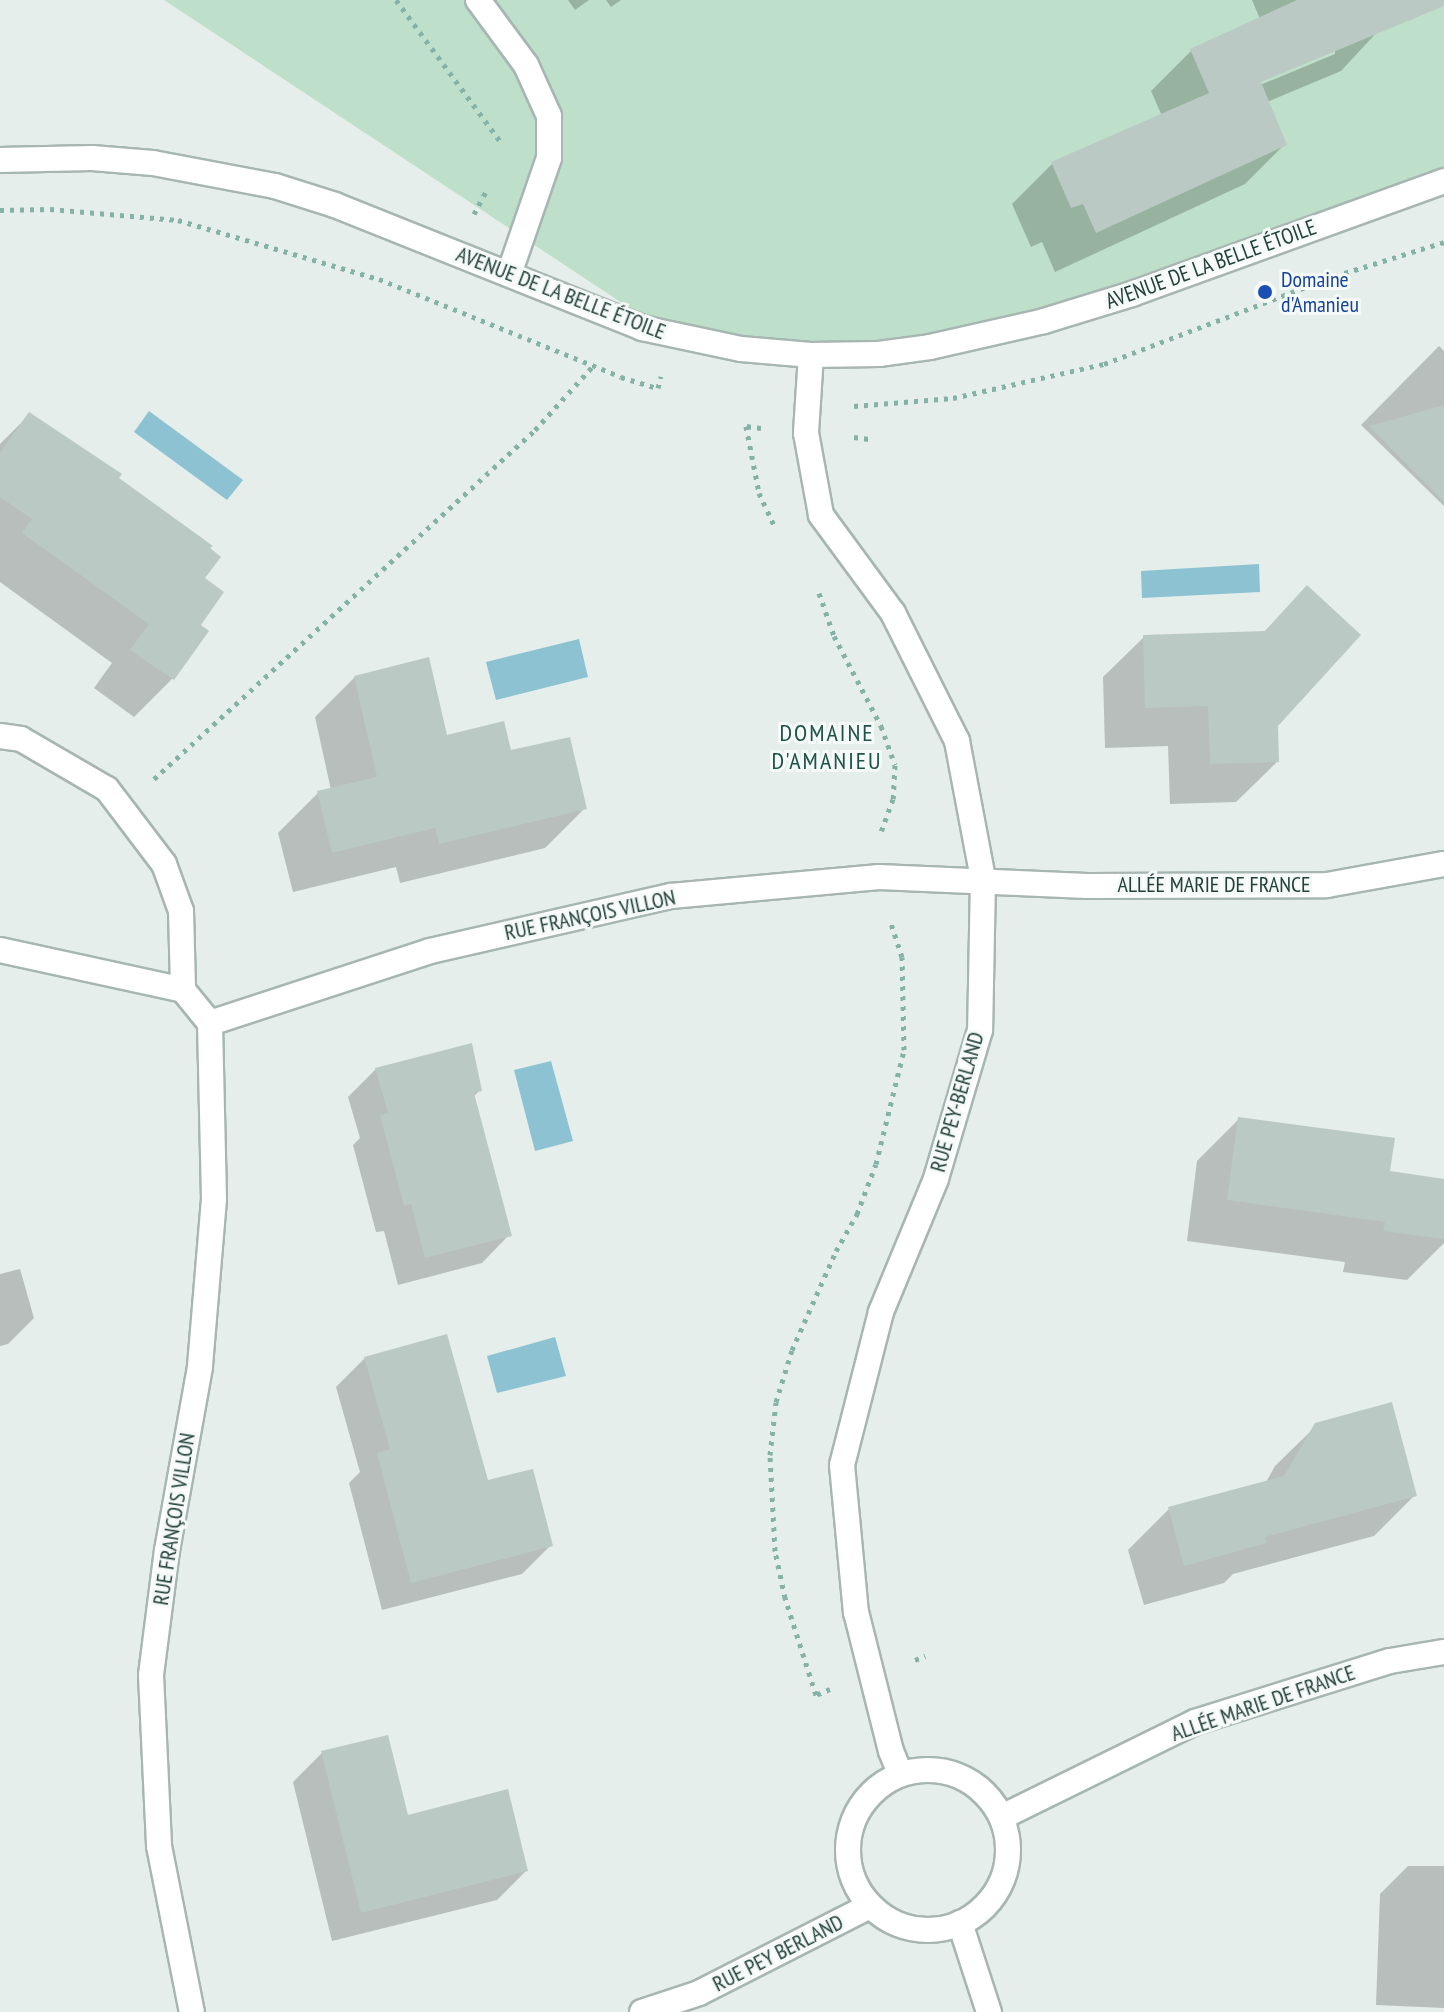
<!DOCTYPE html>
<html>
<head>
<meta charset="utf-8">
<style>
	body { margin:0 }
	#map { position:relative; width:1444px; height:2012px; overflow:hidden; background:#e5eeea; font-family:"PT Sans Narrow",sans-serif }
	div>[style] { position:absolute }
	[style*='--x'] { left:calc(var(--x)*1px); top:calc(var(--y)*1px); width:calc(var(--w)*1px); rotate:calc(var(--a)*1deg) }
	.green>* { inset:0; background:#bedfc9 }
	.water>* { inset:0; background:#8dc2d3 }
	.shadow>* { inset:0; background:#0003 }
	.building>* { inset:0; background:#bac9c4 }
	.path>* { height:5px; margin-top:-2.5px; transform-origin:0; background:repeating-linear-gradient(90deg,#85b2a7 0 4px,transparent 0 10px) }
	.roads { filter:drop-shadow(2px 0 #a7b6b2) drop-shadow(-2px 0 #a7b6b2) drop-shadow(0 2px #a7b6b2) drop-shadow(0 -2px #a7b6b2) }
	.minor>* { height:24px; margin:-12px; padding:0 12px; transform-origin:12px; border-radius:12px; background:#fff }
	.minor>.ring { margin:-12px; padding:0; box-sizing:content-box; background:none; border:24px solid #fff; border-radius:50% }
	.dots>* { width:22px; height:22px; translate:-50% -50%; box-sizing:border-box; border:4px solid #f5faf8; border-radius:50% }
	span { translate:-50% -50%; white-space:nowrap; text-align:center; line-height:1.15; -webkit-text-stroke:6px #f5faf8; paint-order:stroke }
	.street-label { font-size:22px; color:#23403a }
	.transit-label { font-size:22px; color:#164399 }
	.left { translate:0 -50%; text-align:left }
	.neighbourhood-label { font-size:24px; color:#1f534a; letter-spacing:2px }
</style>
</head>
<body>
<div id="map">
	<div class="green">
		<div style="clip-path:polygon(164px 0,1444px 0,1444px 181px,1044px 321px,879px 354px,672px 336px)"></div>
	</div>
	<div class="water">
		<div style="clip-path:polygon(149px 411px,243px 480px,227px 500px,134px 432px)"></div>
		<div style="clip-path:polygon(1259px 564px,1260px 592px,1142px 598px,1141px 571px)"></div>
		<div style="clip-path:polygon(579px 639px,588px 677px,496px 700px,486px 662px)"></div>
		<div style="clip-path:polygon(551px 1061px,573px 1141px,535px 1151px,514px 1070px)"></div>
		<div style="clip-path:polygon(555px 1337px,566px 1376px,497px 1393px,487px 1356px)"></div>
	</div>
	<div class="shadow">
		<div style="clip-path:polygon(568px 0,589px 0,575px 10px)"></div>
		<div style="clip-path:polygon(606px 0,621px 0,611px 7px)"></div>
		<div style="clip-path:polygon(evenodd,1252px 0,1407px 0,1341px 71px,1267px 102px,1285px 144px,1245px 184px,1055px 272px,1042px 242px,1031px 247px,1012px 204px,1053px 163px,1162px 116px,1151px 91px,1192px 50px,1260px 19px,1252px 0,1335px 49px,1335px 54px,1253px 88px,1251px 84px,1335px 49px)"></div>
		<div style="clip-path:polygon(1439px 346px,1444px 351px,1444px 506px,1361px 425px)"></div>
		<div style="clip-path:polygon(29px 415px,208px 549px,198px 626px,172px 679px,134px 717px,94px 688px,112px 663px,0 582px,0 444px)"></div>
		<div style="clip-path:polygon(1307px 588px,1276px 726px,1277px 762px,1236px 802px,1170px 804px,1168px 746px,1105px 748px,1103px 677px,1144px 637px,1263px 633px)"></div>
		<div style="clip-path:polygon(355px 677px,445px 737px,509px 753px,585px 808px,545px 848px,400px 883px,396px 867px,293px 892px,278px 833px,318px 793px,331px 790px,315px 717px)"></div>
		<div style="clip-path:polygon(376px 1069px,480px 1090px,473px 1097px,509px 1235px,482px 1263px,398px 1285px,384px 1231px,376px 1232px,353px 1145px,360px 1138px,348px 1097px)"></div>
		<div style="clip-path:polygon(1239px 1119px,1388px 1173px,1444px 1181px,1444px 1243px,1407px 1280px,1343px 1272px,1345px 1262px,1187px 1241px,1197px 1161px)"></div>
		<div style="clip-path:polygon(20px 1269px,34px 1318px,8px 1344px,0 1346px,0 1274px)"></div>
		<div style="clip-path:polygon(365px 1358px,551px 1545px,522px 1574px,382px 1610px,349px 1483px,360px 1472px,336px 1387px)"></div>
		<div style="clip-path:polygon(1317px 1425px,1415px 1495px,1374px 1536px,1233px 1574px,1224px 1583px,1144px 1605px,1128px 1550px,1169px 1509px,1265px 1484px,1275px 1466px)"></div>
		<div style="clip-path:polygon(322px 1753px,406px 1817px,526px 1871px,497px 1900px,332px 1941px,293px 1782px)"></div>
		<div style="clip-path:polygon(1408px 1866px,1444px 1866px,1444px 2008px,1376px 2005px,1380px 1894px)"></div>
	</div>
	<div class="building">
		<div style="clip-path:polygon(1297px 0,1444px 0,1444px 6px,1261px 82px,1287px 145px,1096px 233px,1083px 204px,1071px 208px,1051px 162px,1209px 93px,1190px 49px)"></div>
		<div style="clip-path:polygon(1444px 405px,1444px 502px,1369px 426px)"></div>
		<div style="clip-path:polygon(29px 412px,122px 474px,119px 478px,213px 546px,210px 548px,221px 557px,205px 578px,224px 592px,201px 625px,209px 631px,174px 680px,130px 650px,149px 624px,22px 533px,32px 519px,0 497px,0 453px)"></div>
		<div style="clip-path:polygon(1307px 585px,1361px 635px,1278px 726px,1279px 762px,1210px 764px,1208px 706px,1145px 708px,1143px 635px,1265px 631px)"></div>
		<div style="clip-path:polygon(429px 657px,447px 735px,504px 721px,511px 750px,570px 737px,587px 809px,439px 844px,435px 828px,332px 853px,317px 791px,377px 777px,354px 676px)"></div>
		<div style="clip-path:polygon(472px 1043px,482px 1091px,474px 1093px,512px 1236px,425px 1258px,411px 1204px,404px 1206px,380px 1115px,388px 1113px,375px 1068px)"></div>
		<div style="clip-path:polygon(1238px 1117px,1395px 1138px,1390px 1171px,1444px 1179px,1444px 1239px,1383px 1231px,1385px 1222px,1227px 1200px)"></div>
		<div style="clip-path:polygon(447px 1334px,488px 1480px,533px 1469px,553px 1546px,411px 1583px,377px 1453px,390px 1449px,364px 1357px)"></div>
		<div style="clip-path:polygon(1392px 1402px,1417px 1496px,1265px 1537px,1267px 1543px,1184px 1566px,1168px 1507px,1284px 1476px,1315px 1423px)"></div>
		<div style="clip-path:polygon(388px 1735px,408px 1815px,508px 1789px,528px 1871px,361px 1913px,321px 1751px)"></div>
	</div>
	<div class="path">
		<div style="--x:396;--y:0;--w:179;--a:53.6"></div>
		<div style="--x:0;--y:210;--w:50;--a:-1.1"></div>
		<div style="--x:50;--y:209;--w:128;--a:4.9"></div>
		<div style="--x:178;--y:220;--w:209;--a:16.4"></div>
		<div style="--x:379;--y:279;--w:261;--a:22"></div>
		<div style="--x:621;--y:377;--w:39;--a:17"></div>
		<div style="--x:658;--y:388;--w:12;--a:-76"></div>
		<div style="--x:474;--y:214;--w:26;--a:-62"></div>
		<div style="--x:854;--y:406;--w:99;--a:-4.6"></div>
		<div style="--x:953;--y:398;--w:155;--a:-12.7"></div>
		<div style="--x:1104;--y:364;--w:247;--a:-20.9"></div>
		<div style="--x:1335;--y:276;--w:114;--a:-17.3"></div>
		<div style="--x:761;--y:428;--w:15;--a:-172"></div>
		<div style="--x:746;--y:426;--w:68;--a:79"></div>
		<div style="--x:759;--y:493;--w:35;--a:65"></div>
		<div style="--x:854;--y:437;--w:15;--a:8"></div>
		<div style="--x:819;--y:593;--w:46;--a:70.8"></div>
		<div style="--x:834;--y:636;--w:102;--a:62.4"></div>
		<div style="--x:881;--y:726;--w:41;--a:70.3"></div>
		<div style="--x:895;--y:765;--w:34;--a:93"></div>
		<div style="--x:893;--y:799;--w:35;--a:110"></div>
		<div style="--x:154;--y:779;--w:517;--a:-42.49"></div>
		<div style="--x:535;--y:430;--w:86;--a:-47.8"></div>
		<div style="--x:915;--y:1660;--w:11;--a:-22"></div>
		<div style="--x:830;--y:1689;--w:15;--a:157"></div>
		<div style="--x:816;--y:1695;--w:102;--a:-107.7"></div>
		<div style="--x:785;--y:1598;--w:48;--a:-102"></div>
		<div style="--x:775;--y:1551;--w:96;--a:-93"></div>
		<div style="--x:770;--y:1455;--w:53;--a:-83.5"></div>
		<div style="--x:776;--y:1402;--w:54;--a:-72.9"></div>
		<div style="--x:792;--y:1350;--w:108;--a:-66"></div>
		<div style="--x:836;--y:1251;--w:43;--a:-60.4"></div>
		<div style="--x:857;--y:1214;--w:53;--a:-69.2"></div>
		<div style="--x:876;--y:1164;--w:117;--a:-76.2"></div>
		<div style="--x:904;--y:1050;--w:93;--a:-91.2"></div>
		<div style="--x:902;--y:957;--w:35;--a:-108"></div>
	</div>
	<div class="roads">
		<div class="minor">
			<div style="--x:478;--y:0;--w:81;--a:53.6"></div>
			<div style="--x:526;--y:65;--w:56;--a:65.7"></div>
			<div style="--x:549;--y:116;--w:42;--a:90"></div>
			<div style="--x:549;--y:158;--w:123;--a:109"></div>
			<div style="--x:0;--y:160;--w:92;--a:-1.2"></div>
			<div style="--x:92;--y:158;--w:61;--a:4.7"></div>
			<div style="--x:153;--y:163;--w:124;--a:10.7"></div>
			<div style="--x:275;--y:186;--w:63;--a:17.6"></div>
			<div style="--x:335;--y:205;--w:331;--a:21.8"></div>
			<div style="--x:642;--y:328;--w:101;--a:12"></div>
			<div style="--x:741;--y:349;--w:70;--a:4.9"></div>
			<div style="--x:811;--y:355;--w:68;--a:-0.8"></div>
			<div style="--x:879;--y:354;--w:51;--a:-7.8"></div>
			<div style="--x:930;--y:347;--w:117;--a:-12.8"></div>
			<div style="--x:1044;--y:321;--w:92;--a:-17.1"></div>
			<div style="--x:1132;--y:294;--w:332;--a:-19.9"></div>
			<div style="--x:811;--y:355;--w:78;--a:93.7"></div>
			<div style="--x:806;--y:433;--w:83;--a:79.6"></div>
			<div style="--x:821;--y:515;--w:122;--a:53.7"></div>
			<div style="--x:893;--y:613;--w:143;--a:63.4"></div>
			<div style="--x:957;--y:741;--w:140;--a:79.3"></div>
			<div style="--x:983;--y:879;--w:151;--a:91.1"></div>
			<div style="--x:980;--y:1030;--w:155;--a:106.5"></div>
			<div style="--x:936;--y:1179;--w:144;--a:112.5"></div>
			<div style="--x:881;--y:1312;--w:158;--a:104.3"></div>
			<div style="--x:842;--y:1465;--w:148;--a:84.6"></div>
			<div style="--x:856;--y:1612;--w:143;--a:75.9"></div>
			<div style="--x:891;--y:1751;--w:24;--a:68"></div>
			<div style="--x:0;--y:736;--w:21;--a:8"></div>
			<div style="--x:21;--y:739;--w:99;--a:30.2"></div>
			<div style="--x:107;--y:789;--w:94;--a:52.8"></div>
			<div style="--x:164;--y:864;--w:50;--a:70.1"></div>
			<div style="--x:181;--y:911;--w:79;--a:88.5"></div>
			<div style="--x:183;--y:990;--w:43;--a:50.7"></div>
			<div style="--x:210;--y:1023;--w:176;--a:88.7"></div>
			<div style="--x:214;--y:1199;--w:169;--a:94.8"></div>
			<div style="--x:200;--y:1367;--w:186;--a:100.2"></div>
			<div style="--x:167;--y:1550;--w:126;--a:97.3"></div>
			<div style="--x:151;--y:1675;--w:171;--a:87.3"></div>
			<div style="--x:159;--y:1846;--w:169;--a:78.8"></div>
			<div style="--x:0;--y:950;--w:187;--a:12.3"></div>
			<div style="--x:210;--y:1023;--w:231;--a:-18.1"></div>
			<div style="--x:430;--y:951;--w:247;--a:-12.9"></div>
			<div style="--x:671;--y:896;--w:209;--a:-5.2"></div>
			<div style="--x:879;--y:877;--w:208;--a:2.5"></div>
			<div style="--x:1087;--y:886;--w:240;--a:-0.2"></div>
			<div style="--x:1327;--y:885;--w:119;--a:-10.2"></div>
			<div class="ring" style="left:848px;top:1770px;width:136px;height:136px"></div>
			<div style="--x:1002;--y:1817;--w:215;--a:-26.2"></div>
			<div style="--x:1195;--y:1722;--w:204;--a:-17.4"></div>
			<div style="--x:1390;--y:1661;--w:55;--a:-9.5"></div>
			<div style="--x:960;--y:1923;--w:94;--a:72"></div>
			<div style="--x:642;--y:2012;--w:60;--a:-18.4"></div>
			<div style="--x:699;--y:1993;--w:190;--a:-27"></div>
		</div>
	</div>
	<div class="dots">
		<div style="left:1265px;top:292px;background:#1a4fb4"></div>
	</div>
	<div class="street-label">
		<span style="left:1211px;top:264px;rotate:-20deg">AVENUE DE LA BELLE ÉTOILE</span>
		<span style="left:561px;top:293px;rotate:21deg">AVENUE DE LA BELLE ÉTOILE</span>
		<span style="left:1214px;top:885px">ALLÉE MARIE DE FRANCE</span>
		<span style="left:590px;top:915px;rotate:-12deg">RUE FRANÇOIS VILLON</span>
		<span style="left:957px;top:1102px;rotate:-74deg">RUE PEY-BERLAND</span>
		<span style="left:174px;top:1519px;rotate:-81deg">RUE FRANÇOIS VILLON</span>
		<span style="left:1263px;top:1703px;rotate:-19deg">ALLÉE MARIE DE FRANCE</span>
		<span style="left:778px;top:1953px;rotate:-27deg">RUE PEY BERLAND</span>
	</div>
	<div class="transit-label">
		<span class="left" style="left:1281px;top:292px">Domaine<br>d'Amanieu</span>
	</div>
	<div class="neighbourhood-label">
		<span style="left:827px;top:747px">DOMAINE<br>D'AMANIEU</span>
	</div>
</div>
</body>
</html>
